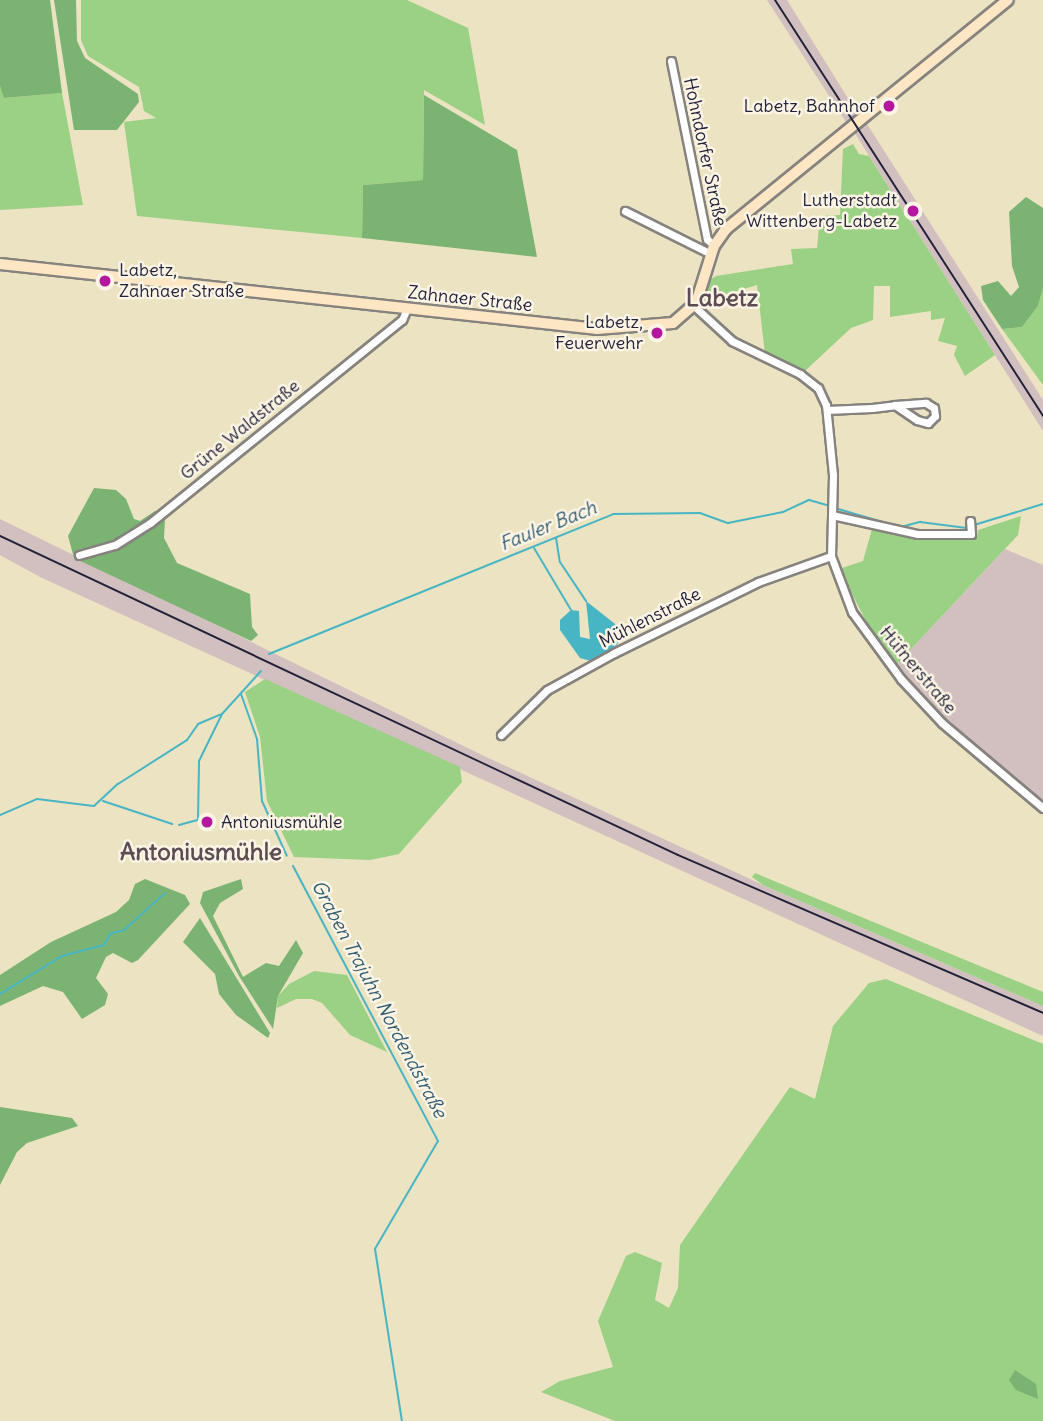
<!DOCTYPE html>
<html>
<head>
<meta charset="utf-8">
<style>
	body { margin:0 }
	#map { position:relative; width:1043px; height:1421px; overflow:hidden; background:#ebe3c1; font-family:Delius,sans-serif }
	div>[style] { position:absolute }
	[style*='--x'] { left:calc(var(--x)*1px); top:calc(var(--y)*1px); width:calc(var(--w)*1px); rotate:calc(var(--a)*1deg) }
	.industrial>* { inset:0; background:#d2bfc0 }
	.green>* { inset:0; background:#9ad184 }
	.forest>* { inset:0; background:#7bb372 }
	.water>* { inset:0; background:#48b5c4 }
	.stream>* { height:2px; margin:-1px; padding:0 1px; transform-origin:1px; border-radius:1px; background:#48b5c4 }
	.roads { filter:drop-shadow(2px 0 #86827e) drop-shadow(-2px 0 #86827e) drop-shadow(0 2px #86827e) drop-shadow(0 -2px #86827e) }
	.minor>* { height:7px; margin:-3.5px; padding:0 3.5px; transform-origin:3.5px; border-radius:3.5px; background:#fff }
	.secondary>* { height:10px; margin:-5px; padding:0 5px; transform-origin:5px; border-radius:5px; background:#fce6c4 }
	.rail>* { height:2px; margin:-1px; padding:0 1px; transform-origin:1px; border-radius:1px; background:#22223b }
	.dots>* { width:19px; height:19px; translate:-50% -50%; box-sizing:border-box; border:4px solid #fcf5e5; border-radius:50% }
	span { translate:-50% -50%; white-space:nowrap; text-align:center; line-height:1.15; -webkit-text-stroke:5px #fcf5e5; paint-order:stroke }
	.poi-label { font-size:18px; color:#22223b }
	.right { translate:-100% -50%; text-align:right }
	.left { translate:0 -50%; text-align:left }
	.street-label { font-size:18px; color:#22223b }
	.water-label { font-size:19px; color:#315d72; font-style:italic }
	.district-label { font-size:24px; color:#5e4c55; font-weight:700 }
</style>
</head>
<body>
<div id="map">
	<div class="industrial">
		<div style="clip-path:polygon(767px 0,787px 0,857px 113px,846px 122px)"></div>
		<div style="clip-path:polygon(867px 124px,1043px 400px,1043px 431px,866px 151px,855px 133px)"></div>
		<div style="clip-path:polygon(0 519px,484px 756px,763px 885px,1043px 1006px,1043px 1036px,40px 577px,0 555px)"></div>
		<div style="clip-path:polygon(1005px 549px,1043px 565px,1043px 804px,956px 733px,895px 666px)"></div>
	</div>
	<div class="green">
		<div style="clip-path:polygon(81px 0,407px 0,468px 28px,485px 125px,424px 90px,423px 180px,363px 185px,362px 238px,137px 216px,124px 122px,156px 118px,144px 111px,139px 87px,88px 56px,81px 40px)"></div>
		<div style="clip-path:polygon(0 86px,5px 98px,62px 93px,83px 205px,0 210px)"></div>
		<div style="clip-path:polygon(853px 144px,859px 154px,869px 156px,995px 355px,965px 376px,954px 355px,957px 346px,938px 341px,945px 318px,931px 320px,931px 311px,890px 317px,890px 286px,874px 286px,873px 320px,851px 328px,806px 370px,765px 354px,757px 285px,702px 302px,708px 281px,716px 276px,793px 264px,791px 249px,817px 248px,820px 216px,840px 215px,843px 149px)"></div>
		<div style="clip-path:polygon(1043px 288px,1043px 385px,1002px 329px,1022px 327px,1038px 306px)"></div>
		<div style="clip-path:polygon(1021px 516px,1018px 535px,895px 666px,878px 644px,839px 569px,863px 561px,872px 529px,891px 534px,955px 538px,977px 536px,978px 530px)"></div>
		<div style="clip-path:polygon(265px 679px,460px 767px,462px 782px,399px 854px,370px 860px,294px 857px,267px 801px,260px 737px,245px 692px)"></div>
		<div style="clip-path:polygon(755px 873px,1043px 992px,1043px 1006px,763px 885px,752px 877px)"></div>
		<div style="clip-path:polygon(314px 971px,347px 975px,387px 1052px,350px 1035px,322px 1003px,312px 999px,296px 999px,277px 1008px,278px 996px,289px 984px)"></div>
		<div style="clip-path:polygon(886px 979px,1043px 1044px,1043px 1421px,615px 1421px,541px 1392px,560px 1381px,613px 1367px,598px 1321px,626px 1256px,635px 1252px,662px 1263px,655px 1300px,669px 1308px,678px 1288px,680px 1245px,790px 1087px,815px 1099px,833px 1026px,869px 983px)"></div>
	</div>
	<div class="forest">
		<div style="clip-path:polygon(0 0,50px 0,62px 93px,4px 98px,0 86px)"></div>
		<div style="clip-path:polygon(54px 0,76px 0,77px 41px,85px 58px,138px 94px,139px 102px,117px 130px,74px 130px)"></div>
		<div style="clip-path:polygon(424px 95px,517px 150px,537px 257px,362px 238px,363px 185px,423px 180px)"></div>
		<div style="clip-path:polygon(1026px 197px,1043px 208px,1043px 288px,1038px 306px,1022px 327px,1002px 329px,983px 300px,981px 286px,998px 281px,1011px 296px,1019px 287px,1012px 266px,1009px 212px)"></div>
		<div style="clip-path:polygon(94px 488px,116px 490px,126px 499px,134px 519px,140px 521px,155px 511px,165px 519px,164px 538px,177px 563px,250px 594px,252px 627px,258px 635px,251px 641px,74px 558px,68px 536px)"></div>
		<div style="clip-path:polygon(145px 879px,185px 895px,190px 904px,138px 960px,132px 963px,113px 953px,106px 957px,96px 978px,108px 994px,105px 1005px,82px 1019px,63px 992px,43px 986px,0 1006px,0 975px,51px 942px,116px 912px,129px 900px,135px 884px)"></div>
		<div style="clip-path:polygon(241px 879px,243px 889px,220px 903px,213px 916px,243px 977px,266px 963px,279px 966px,296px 940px,303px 953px,278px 996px,273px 1029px,239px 976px,200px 903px,203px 892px)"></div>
		<div style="clip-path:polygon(200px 918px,270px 1033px,268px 1038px,236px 1015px,219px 994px,215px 974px,183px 942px)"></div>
		<div style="clip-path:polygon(0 1107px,72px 1118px,78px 1126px,27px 1143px,17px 1152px,0 1185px)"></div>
		<div style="clip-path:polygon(1015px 1370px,1036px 1384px,1038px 1399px,1016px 1390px,1009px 1380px)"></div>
	</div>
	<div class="water">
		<div style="clip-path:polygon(586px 601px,624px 631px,617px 645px,591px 661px,580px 658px,560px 630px,560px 620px,571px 610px,579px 611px,580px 637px,590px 639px)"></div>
	</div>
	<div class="stream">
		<div style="--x:835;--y:508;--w:53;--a:16.4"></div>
		<div style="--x:974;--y:525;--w:72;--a:-16.9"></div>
		<div style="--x:901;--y:527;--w:20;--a:-15"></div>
		<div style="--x:920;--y:522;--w:47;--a:7.3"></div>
		<div style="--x:556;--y:538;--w:24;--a:81"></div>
		<div style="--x:560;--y:562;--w:47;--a:56.3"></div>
		<div style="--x:534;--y:548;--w:72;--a:59.2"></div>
		<div style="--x:269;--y:654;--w:371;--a:-22.1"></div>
		<div style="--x:613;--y:514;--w:87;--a:-0.7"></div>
		<div style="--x:700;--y:513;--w:30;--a:20"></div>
		<div style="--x:728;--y:523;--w:56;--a:-11.3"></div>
		<div style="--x:783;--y:512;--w:29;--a:-25"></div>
		<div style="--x:809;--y:500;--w:22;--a:16"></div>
		<div style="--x:241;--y:694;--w:48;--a:70.4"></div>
		<div style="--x:257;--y:739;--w:62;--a:85.4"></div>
		<div style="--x:262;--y:801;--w:60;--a:65.6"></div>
		<div style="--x:103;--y:801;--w:73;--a:18.4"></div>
		<div style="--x:0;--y:815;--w:40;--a:-23.4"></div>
		<div style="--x:37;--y:799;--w:57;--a:7"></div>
		<div style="--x:94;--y:806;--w:33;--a:-43"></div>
		<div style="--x:118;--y:784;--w:82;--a:-32.5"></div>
		<div style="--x:187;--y:740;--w:19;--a:-55"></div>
		<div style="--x:198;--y:724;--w:26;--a:-23"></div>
		<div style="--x:222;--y:714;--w:58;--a:-47.8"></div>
		<div style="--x:179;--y:825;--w:20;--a:-15"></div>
		<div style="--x:198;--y:820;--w:59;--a:-89"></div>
		<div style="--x:199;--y:761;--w:52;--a:-63.9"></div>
		<div style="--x:293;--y:866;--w:311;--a:62.2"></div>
		<div style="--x:438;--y:1141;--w:125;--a:120.3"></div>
		<div style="--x:375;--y:1249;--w:174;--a:81.1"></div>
		<div style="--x:0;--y:994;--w:73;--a:-31.5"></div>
		<div style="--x:62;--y:956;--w:43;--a:-14.7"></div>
		<div style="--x:104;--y:945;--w:13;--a:-61"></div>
		<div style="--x:110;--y:934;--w:15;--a:-16"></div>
		<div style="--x:124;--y:930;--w:55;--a:-42.1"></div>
	</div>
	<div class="roads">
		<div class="minor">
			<div style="--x:671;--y:61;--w:182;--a:78.6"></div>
			<div style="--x:707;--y:239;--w:10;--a:45"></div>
			<div style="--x:625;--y:211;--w:96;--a:26.6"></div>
			<div style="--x:694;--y:306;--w:52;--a:42.6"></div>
			<div style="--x:732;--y:341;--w:76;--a:25.9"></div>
			<div style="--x:800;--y:374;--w:23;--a:38"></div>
			<div style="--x:818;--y:388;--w:19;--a:65"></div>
			<div style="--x:826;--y:405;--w:70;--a:84.3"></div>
			<div style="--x:833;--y:475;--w:81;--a:91.4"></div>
			<div style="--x:831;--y:556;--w:60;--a:69.4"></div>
			<div style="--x:852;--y:612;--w:83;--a:53.8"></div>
			<div style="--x:901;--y:679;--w:60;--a:47"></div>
			<div style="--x:942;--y:723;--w:132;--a:40.1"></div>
			<div style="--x:827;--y:410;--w:45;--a:-2.5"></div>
			<div style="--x:872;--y:408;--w:23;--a:-7"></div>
			<div style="--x:895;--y:405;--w:31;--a:-4"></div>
			<div style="--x:926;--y:403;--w:9;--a:32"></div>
			<div style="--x:934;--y:408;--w:8;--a:83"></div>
			<div style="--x:935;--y:416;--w:10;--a:135"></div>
			<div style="--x:928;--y:423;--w:11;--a:-165"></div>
			<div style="--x:917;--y:420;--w:27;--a:-146"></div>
			<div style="--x:832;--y:515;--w:88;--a:12.5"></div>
			<div style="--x:918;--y:534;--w:53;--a:0"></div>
			<div style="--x:971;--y:534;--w:13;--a:-94"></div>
			<div style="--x:79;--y:555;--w:37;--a:-16"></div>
			<div style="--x:115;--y:545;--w:41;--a:-32.2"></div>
			<div style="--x:150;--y:523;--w:324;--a:-38.9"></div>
			<div style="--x:402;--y:320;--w:13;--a:-67"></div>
			<div style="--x:501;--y:735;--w:64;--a:-44.4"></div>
			<div style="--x:547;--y:690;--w:77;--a:-28.9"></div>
			<div style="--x:614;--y:653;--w:161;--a:-26.2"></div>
			<div style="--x:758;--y:582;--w:77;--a:-19.6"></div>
		</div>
		<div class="secondary">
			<div style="--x:0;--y:264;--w:601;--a:6.21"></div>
			<div style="--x:597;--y:329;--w:76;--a:-4.5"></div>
			<div style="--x:673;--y:323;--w:30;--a:-41"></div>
			<div style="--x:696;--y:303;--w:60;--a:-72.5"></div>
			<div style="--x:714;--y:246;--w:21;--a:-55"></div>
			<div style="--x:726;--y:229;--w:363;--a:-39.1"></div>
		</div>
	</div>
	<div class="rail">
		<div style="--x:775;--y:0;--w:495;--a:57.2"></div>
		<div style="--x:0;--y:536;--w:749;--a:25.2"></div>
		<div style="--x:678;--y:855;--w:398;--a:23.4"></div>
	</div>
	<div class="dots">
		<div style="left:889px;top:106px;background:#b5179e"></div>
		<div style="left:913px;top:211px;background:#b5179e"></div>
		<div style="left:105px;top:281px;background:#b5179e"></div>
		<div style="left:657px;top:333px;background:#b5179e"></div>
		<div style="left:207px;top:822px;background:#b5179e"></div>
	</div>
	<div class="poi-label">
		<span class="right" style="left:875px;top:106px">Labetz, Bahnhof</span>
		<span class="right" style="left:897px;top:211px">Lutherstadt<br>Wittenberg-Labetz</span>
		<span class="left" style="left:119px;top:281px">Labetz,<br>Zahnaer Straße</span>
		<span class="right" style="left:643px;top:333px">Labetz,<br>Feuerwehr</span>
		<span class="left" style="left:221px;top:822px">Antoniusmühle</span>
	</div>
	<div class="street-label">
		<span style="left:705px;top:152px;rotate:78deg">Hohndorfer Straße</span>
		<span style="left:470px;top:299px;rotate:6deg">Zahnaer Straße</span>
		<span style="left:240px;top:430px;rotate:-39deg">Grüne Waldstraße</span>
		<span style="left:650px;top:618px;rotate:-27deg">Mühlenstraße</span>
		<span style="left:918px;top:670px;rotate:50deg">Hüfnerstraße</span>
	</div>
	<div class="water-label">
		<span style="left:548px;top:526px;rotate:-22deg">Fauler Bach</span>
		<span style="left:379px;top:999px;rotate:62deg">Graben Trajuhn Nordendstraße</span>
	</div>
	<div class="district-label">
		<span style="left:722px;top:298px">Labetz</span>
		<span style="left:201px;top:852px">Antoniusmühle</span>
	</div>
</div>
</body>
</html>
